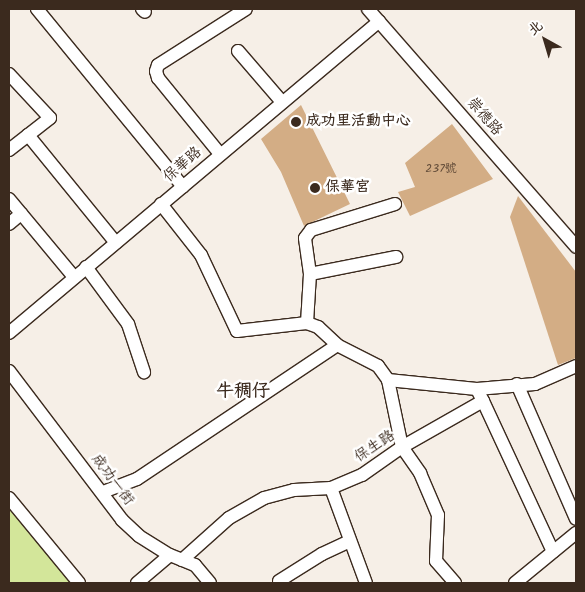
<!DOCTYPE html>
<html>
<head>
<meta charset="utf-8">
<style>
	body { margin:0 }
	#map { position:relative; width:585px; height:592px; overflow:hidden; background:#f6efe7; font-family:Kalam,"LXGW WenKai TC",sans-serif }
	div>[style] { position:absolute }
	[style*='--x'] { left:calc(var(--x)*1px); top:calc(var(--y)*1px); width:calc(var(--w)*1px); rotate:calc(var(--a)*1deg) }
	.green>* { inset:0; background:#d3e69a }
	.building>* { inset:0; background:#d3ad85 }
	.roads { filter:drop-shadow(1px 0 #3b2a1e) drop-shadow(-1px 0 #3b2a1e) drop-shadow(0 1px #3b2a1e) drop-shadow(0 -1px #3b2a1e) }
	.minor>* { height:12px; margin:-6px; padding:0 6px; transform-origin:6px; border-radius:6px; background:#fff }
	.dots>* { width:14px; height:14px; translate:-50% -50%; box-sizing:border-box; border:2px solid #fff; border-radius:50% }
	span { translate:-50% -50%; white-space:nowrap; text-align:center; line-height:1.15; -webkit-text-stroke:5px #fff; paint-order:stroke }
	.number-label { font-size:12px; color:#614b38 }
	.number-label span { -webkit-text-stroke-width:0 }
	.street-label { font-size:15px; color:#3b2a1e }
	.poi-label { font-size:15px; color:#3b2a1e; font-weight:700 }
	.left { translate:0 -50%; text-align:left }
	.quarter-label { font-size:18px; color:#3b2a1e; font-weight:700 }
	.frame { position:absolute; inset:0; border:10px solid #3b2a1e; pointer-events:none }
	.north { position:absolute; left:520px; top:15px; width:50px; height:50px; -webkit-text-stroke:4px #fff; paint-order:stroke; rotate:321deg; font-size:14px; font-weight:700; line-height:20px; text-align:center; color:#3b2a1e }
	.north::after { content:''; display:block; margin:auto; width:18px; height:22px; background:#3b2a1e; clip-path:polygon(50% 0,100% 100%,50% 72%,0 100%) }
</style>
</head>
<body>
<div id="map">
	<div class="green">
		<div style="clip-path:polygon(9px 509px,71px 583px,9px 583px)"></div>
	</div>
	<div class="building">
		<div style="clip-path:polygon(301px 105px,350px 204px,304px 226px,281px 172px,261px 139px)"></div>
		<div style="clip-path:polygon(452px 124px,493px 179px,410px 216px,398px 192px,415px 187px,405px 163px)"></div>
		<div style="clip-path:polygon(518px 196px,576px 272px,576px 358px,558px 365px,510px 217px)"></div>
	</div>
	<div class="roads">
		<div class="minor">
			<div style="--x:37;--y:9;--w:230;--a:50.6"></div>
			<div style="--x:142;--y:9;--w:4;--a:45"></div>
			<div style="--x:368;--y:9;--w:316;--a:48.8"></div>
			<div style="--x:238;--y:51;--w:67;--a:49.2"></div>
			<div style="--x:9;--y:74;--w:60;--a:47"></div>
			<div style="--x:50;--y:118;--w:52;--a:142"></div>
			<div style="--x:28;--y:135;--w:139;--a:50.8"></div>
			<div style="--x:220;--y:154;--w:98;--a:-129.2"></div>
			<div style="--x:158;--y:78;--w:7;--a:-106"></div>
			<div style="--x:156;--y:71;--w:6;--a:-72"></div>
			<div style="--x:158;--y:65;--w:104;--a:-32.5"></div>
			<div style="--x:9;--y:199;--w:102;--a:50.2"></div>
			<div style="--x:161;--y:204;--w:65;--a:51.9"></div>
			<div style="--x:201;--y:255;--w:84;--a:64.7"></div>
			<div style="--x:237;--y:331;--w:70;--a:-6.5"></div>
			<div style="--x:307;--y:323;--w:12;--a:20"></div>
			<div style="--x:318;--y:327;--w:26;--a:43"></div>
			<div style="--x:337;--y:345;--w:46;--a:27.1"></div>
			<div style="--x:378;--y:366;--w:17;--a:54"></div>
			<div style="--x:388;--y:380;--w:68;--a:78.2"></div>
			<div style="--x:402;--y:447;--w:32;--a:55"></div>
			<div style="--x:420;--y:473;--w:46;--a:66.8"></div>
			<div style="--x:438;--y:515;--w:46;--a:92.5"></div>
			<div style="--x:436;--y:561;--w:29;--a:49"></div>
			<div style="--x:9;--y:224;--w:16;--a:-40"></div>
			<div style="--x:86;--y:267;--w:71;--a:53.6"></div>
			<div style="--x:128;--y:324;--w:51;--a:71.6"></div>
			<div style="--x:310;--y:274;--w:88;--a:-11.2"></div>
			<div style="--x:307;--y:323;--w:49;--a:-86.5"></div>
			<div style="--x:310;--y:274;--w:36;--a:-98"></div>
			<div style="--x:305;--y:238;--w:10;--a:-53"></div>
			<div style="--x:311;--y:230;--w:88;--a:-17.2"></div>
			<div style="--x:9;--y:333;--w:484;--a:-40.1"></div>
			<div style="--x:9;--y:371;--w:187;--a:52.8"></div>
			<div style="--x:122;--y:520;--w:23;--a:43"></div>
			<div style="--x:139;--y:536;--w:36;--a:32"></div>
			<div style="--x:170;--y:555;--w:27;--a:22"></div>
			<div style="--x:195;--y:565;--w:23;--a:50"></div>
			<div style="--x:388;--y:380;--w:89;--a:5.8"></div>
			<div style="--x:517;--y:384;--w:147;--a:66.4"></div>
			<div style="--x:483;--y:401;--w:166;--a:65.1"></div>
			<div style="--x:331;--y:488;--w:101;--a:69.8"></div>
			<div style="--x:103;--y:492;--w:36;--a:-21"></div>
			<div style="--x:137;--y:479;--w:241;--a:-33.8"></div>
			<div style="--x:9;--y:498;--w:110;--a:50.5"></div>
			<div style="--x:182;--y:560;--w:63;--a:-41.8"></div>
			<div style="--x:229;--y:518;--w:40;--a:-29.7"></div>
			<div style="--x:264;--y:498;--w:31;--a:-15"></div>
			<div style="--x:294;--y:490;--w:37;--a:-3"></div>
			<div style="--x:331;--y:488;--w:34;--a:-23"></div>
			<div style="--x:362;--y:475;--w:49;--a:-35"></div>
			<div style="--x:402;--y:447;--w:93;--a:-29.6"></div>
			<div style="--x:483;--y:401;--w:13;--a:-117"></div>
			<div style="--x:477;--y:389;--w:58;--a:-4.9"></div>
			<div style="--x:535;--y:384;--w:45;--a:-23.7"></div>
			<div style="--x:279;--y:581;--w:51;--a:-32.1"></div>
			<div style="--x:322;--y:554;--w:29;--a:-25"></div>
			<div style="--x:137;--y:583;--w:43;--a:-40.3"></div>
			<div style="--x:515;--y:583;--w:79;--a:-39.3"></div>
		</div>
	</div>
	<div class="dots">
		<div style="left:296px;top:122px;background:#3b2a1e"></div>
		<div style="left:315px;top:188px;background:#3b2a1e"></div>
	</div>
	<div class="number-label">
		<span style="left:441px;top:169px">237號</span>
	</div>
	<div class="street-label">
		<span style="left:484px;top:117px;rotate:49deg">崇德路</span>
		<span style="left:183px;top:165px;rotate:-41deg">保華路</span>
		<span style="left:375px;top:447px;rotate:-34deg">保生路</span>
		<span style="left:112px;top:480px;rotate:53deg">成功一街</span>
	</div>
	<div class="poi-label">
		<span class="left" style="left:306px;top:122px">成功里活動中心</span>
		<span class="left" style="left:325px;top:188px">保華宮</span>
	</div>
	<div class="quarter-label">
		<span style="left:243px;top:392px">牛稠仔</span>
	</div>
	<div class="frame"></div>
	<div class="north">北</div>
</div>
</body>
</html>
